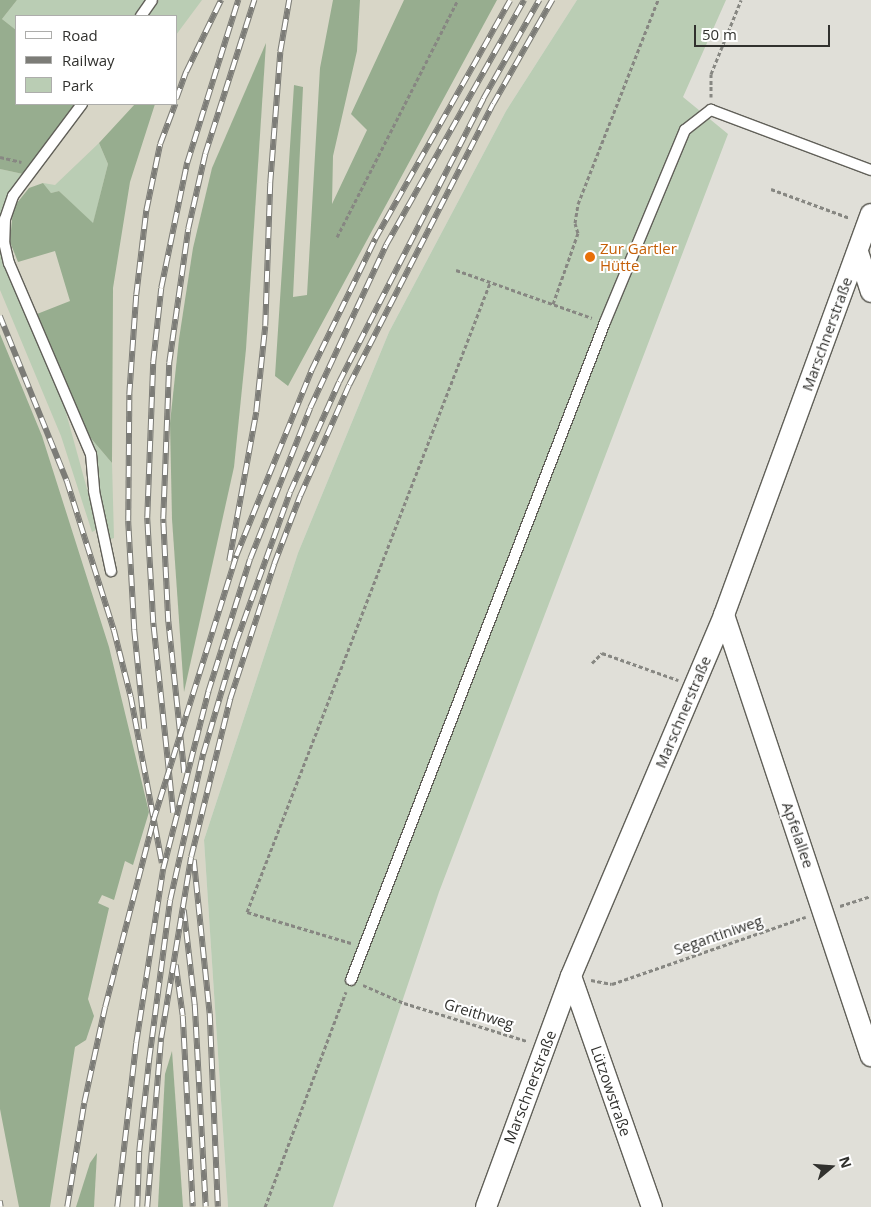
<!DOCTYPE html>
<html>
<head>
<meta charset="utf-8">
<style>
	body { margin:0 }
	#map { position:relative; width:871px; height:1207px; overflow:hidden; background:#e0dfd8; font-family:"Open Sans",sans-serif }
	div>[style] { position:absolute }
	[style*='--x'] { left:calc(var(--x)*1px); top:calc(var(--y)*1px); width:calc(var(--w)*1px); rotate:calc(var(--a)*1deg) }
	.built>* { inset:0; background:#d8d6c7 }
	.green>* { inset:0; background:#bacdb4 }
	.forest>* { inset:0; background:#97ad8f }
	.path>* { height:3px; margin-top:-1.5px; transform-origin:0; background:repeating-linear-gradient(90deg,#878782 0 4px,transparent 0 6.5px) }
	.roads { filter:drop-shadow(1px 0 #616059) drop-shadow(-1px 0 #616059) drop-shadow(0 1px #616059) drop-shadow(0 -1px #616059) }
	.lane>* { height:10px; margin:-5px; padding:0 5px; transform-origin:5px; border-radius:5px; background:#fff }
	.street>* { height:20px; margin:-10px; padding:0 10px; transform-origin:10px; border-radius:10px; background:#fff }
	.rail>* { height:5.5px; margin-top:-2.75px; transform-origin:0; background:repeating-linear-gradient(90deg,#fff 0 11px,#7c7c77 0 22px); box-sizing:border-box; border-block:1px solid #7c7c77 }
	.dots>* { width:14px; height:14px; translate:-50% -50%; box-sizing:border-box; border:2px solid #fff; border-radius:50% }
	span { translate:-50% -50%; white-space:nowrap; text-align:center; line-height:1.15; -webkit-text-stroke:4px #fff; paint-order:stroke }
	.food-label { font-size:15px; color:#c56008 }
	.left { translate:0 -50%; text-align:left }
	.street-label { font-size:15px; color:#31312e }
	.legend { position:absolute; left:15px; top:15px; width:162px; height:90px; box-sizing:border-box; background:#fff; border:1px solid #adadab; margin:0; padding:6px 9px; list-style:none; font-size:15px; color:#31312e }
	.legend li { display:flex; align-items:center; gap:10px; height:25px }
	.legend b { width:25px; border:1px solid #adadab }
	.north { position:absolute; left:806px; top:1142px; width:50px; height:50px; -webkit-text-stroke:4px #fff; paint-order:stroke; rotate:72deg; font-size:14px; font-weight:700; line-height:20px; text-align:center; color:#31312e }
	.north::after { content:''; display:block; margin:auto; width:18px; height:22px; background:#31312e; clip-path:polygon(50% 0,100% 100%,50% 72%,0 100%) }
	.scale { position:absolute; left:694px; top:25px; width:136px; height:22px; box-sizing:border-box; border:2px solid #31312e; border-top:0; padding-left:6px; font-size:15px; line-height:18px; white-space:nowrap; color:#31312e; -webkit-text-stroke:4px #fff; paint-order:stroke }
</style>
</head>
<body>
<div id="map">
	<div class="built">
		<div style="clip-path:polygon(evenodd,0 0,577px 0,506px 111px,389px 332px,298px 553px,204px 840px,228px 1207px,0 1207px,0 0,16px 16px,176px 16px,176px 104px,16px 104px,16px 16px)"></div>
	</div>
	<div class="green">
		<div style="clip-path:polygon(17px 0,148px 0,137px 16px,16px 16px,16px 30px,2px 19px)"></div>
		<div style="clip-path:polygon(159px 0,202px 0,176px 35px,176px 16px,148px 16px)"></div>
		<div style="clip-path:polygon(577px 0,726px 0,683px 97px,728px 134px,439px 892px,333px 1207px,228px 1207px,204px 840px,298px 553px,389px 332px,506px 111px)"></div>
		<div style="clip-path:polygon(99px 143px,108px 164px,93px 224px,59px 191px,51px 193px,43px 183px,55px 185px)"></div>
		<div style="clip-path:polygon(0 169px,23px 174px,8px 194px,1px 220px,1px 243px,62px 398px,98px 529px,92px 532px,61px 436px,0 290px)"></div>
		<div style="clip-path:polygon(89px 436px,112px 463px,114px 538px,108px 540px)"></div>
	</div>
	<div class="forest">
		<div style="clip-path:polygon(0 0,17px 0,2px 19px,16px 30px,16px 104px,75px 104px,23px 174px,0 169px)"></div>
		<div style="clip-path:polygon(333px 0,360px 0,357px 51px,333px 156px,332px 204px,367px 130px,351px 114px,404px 0,497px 0,288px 386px,275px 376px,294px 85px,303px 87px,293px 297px,307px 295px,320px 68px)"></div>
		<div style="clip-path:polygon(266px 43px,246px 349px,234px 467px,184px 692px,172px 519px,170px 423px,179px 339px,193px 248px,212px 168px)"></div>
		<div style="clip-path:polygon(135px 104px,155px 104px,130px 182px,113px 288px,112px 463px,89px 436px,37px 314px,70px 301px,55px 251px,18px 262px,10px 242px,13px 208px,29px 188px,43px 183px,51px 193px,59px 191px,93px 223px,108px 164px,99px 143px)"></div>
		<div style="clip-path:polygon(0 334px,42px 436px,109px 647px,149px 812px,133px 865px,125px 861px,114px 900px,102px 895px,98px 903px,109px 908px,88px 999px,94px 1016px,86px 1040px,75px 1047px,50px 1207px,19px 1207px,0 1109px)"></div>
		<div style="clip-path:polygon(172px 1051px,183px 1207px,158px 1207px,165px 1074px)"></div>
		<div style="clip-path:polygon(97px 1153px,94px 1207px,76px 1207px,90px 1163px)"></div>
	</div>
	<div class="path">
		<div style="--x:711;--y:97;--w:23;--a:-90"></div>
		<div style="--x:711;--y:74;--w:80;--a:-67.9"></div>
		<div style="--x:0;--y:157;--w:22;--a:13"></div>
		<div style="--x:771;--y:189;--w:84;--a:20.2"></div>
		<div style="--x:337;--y:237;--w:266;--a:-63"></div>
		<div style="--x:456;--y:270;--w:144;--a:19.4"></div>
		<div style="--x:553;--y:304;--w:75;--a:-70.6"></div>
		<div style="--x:578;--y:233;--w:10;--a:-107"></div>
		<div style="--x:575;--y:223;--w:19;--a:-81"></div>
		<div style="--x:578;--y:204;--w:219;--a:-68.6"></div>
		<div style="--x:592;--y:663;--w:14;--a:-45"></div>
		<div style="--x:602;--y:653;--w:81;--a:19.6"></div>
		<div style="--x:840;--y:906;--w:33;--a:-18"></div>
		<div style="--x:351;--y:943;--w:109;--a:-163.4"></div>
		<div style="--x:247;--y:912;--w:674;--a:-68.88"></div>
		<div style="--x:591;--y:980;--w:21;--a:11"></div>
		<div style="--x:612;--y:984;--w:205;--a:-19.1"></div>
		<div style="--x:363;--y:985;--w:45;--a:23.7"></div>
		<div style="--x:404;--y:1003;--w:129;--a:17.2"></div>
		<div style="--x:265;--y:1207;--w:230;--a:-69.4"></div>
	</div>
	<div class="roads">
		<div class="lane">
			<div style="--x:141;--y:16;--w:19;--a:-55"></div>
			<div style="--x:82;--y:104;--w:115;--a:126.9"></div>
			<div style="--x:13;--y:196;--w:24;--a:109"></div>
			<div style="--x:5;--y:219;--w:23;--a:92"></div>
			<div style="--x:4;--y:242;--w:22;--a:77"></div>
			<div style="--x:9;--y:263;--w:208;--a:66.8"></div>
			<div style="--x:91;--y:454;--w:37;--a:85"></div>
			<div style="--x:94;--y:491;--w:82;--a:78"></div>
			<div style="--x:351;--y:980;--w:705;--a:-68.89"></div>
			<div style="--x:605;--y:322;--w:208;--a:-67.4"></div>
			<div style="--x:685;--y:130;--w:33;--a:-38"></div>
			<div style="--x:711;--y:110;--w:171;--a:20.6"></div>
		</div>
		<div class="street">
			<div style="--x:858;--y:252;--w:42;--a:72"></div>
			<div style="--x:724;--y:615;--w:465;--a:71.6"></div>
			<div style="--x:571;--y:976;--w:245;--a:70.7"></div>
			<div style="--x:486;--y:1207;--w:246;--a:-69.8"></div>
			<div style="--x:571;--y:976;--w:392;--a:-67"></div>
			<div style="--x:724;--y:615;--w:427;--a:-69.9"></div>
		</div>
	</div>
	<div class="rail">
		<div style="--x:176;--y:99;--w:29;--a:-70"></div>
		<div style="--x:186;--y:72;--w:80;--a:-64.1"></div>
		<div style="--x:0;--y:316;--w:178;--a:67.9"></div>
		<div style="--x:67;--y:481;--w:156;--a:72.5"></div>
		<div style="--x:114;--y:630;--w:69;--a:75.8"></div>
		<div style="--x:131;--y:697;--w:169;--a:79.4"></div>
		<div style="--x:229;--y:561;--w:151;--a:-79.7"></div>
		<div style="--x:256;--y:412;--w:86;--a:-84"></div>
		<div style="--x:265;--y:326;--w:143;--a:-88"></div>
		<div style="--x:270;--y:183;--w:131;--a:-85.6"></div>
		<div style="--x:280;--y:52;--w:53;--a:-80.2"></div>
		<div style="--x:144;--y:729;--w:100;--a:-95.8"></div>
		<div style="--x:134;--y:630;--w:109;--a:-93.2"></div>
		<div style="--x:128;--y:521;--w:126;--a:-89.5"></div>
		<div style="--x:129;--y:395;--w:100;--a:-86"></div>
		<div style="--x:136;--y:295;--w:85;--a:-83.2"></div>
		<div style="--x:146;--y:211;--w:68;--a:-78.2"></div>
		<div style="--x:160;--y:144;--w:43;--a:-69.4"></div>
		<div style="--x:184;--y:773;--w:152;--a:-96"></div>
		<div style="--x:168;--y:622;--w:103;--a:-92.8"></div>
		<div style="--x:163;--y:519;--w:156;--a:-87.8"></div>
		<div style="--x:169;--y:363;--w:135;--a:-81.9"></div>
		<div style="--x:188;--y:229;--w:77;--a:-77.2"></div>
		<div style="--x:205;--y:154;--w:162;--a:-72.3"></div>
		<div style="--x:173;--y:813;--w:191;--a:-96"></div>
		<div style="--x:153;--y:623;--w:105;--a:-93.3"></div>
		<div style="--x:147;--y:518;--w:156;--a:-87.8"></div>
		<div style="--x:153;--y:362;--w:74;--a:-83.8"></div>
		<div style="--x:161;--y:288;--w:128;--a:-78.3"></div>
		<div style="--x:187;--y:163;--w:171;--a:-72.6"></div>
		<div style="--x:194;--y:860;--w:155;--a:84.1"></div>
		<div style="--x:210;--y:1014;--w:193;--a:87.6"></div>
		<div style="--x:184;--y:910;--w:96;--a:83.4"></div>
		<div style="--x:195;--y:1005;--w:202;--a:86.9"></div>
		<div style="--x:176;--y:965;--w:51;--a:82.2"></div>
		<div style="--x:183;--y:1016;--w:191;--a:87"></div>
		<div style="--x:0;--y:1201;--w:6;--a:81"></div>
		<div style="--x:67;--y:1207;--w:105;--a:-80.7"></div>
		<div style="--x:84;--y:1103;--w:98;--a:-77.7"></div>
		<div style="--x:105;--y:1007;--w:192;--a:-75.5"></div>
		<div style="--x:153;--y:821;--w:278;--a:-72.6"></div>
		<div style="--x:236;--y:556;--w:200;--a:-67.9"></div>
		<div style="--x:311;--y:371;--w:147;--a:-64.1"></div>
		<div style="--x:375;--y:239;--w:274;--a:-60.5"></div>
		<div style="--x:117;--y:1207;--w:165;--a:-83.4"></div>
		<div style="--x:136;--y:1043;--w:176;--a:-81.2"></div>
		<div style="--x:163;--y:869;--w:183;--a:-75.7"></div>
		<div style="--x:208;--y:692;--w:139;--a:-72.5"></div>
		<div style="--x:250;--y:559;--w:162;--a:-68.3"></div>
		<div style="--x:310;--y:408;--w:180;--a:-65"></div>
		<div style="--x:386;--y:245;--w:281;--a:-60.6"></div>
		<div style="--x:137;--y:1207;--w:56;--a:-88"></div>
		<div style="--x:139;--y:1151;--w:93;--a:-83.8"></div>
		<div style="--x:149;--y:1059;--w:160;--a:-82.5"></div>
		<div style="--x:170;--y:900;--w:150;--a:-77.3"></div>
		<div style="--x:203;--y:754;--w:117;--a:-73.6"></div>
		<div style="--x:236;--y:642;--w:159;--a:-70.2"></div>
		<div style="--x:290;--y:492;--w:120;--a:-66"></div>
		<div style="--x:339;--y:382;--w:318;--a:-63"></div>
		<div style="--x:483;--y:99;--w:114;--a:-60.5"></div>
		<div style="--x:147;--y:1207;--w:170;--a:-85.3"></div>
		<div style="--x:161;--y:1038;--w:183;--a:-80.6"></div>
		<div style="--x:191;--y:857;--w:163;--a:-76.1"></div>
		<div style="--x:230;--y:699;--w:142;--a:-71.9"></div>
		<div style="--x:274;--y:564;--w:73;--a:-69.1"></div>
		<div style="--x:300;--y:496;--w:121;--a:-66.2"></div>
		<div style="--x:349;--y:385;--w:316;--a:-62.9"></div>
		<div style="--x:493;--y:104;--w:120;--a:-60.4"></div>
	</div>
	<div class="dots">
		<div style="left:590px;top:257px;background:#e8710a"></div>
	</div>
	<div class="food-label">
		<span class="left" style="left:600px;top:257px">Zur Gartler<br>Hütte</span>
	</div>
	<div class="street-label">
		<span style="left:827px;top:334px;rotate:-70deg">Marschnerstraße</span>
		<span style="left:683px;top:712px;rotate:-67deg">Marschnerstraße</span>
		<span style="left:798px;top:835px;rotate:71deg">Apfelallee</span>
		<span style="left:718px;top:935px;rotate:-19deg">Segantiniweg</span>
		<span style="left:479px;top:1014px;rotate:17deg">Greithweg</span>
		<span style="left:530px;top:1087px;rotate:-69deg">Marschnerstraße</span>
		<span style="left:611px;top:1091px;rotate:71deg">Lützowstraße</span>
	</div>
	<ul class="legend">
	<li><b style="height:6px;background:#fff"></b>Road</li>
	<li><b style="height:6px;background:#7c7c77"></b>Railway</li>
	<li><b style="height:14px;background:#bacdb4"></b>Park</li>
	</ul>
	<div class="north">N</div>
	<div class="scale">50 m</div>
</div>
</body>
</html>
